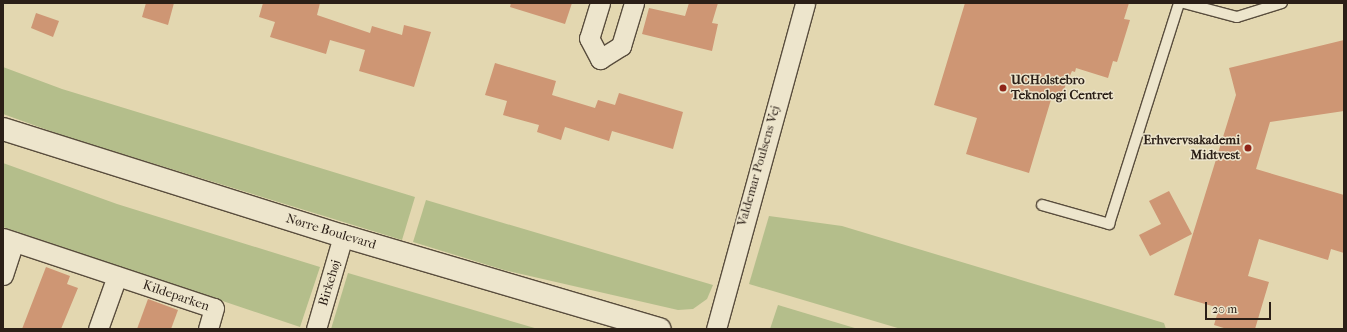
<!DOCTYPE html>
<html>
<head>
<meta charset="utf-8">
<style>
	body { margin:0 }
	#map { position:relative; width:1347px; height:332px; overflow:hidden; background:#e3d7b0; font-family:"IM FELL French Canon",serif }
	div>[style] { position:absolute }
	[style*='--x'] { left:calc(var(--x)*1px); top:calc(var(--y)*1px); width:calc(var(--w)*1px); rotate:calc(var(--a)*1deg) }
	.green>* { inset:0; background:#b4be8b }
	.building>* { inset:0; background:#ce9674 }
	.roads { filter:drop-shadow(1px 0 #594d3d) drop-shadow(-1px 0 #594d3d) drop-shadow(0 1px #594d3d) drop-shadow(0 -1px #594d3d) }
	.service>* { height:10px; margin:-5px; padding:0 5px; transform-origin:5px; border-radius:5px; background:#ede5cc }
	.minor>* { height:19px; margin:-9.5px; padding:0 9.5px; transform-origin:9.5px; border-radius:9.5px; background:#ede5cc }
	.tertiary>* { height:22px; margin:-11px; padding:0 11px; transform-origin:11px; border-radius:11px; background:#ede5cc }
	.dots>* { width:11px; height:11px; translate:-50% -50%; box-sizing:border-box; border:2px solid #ede5cc; border-radius:50% }
	span { translate:-50% -50%; white-space:nowrap; text-align:center; line-height:1.15; -webkit-text-stroke:3px #ede5cc; paint-order:stroke }
	.poi-label { font-size:13px; color:#2b1f17; font-weight:700 }
	.left { translate:0 -50%; text-align:left }
	.right { translate:-100% -50%; text-align:right }
	.street-label { font-size:13px; color:#2b1f17 }
	.frame { position:absolute; inset:0; border:4px solid #2b1f17; pointer-events:none }
	.scale { position:absolute; left:1205px; top:302px; width:66px; height:18px; box-sizing:border-box; border:2px solid #2b1f17; border-top:0; padding-left:5px; font-size:12px; line-height:14px; white-space:nowrap; color:#2b1f17; -webkit-text-stroke:3px #ede5cc; paint-order:stroke }
</style>
</head>
<body>
<div id="map">
	<div class="green">
		<div style="clip-path:polygon(3px 67px,62px 89px,415px 197px,402px 240px,67px 137px,3px 114px)"></div>
		<div style="clip-path:polygon(3px 163px,117px 204px,320px 267px,300px 327px,3px 227px)"></div>
		<div style="clip-path:polygon(426px 200px,713px 285px,707px 299px,693px 309px,678px 310px,504px 270px,413px 242px)"></div>
		<div style="clip-path:polygon(769px 216px,842px 226px,1164px 323px,1166px 329px,901px 329px,749px 284px)"></div>
		<div style="clip-path:polygon(348px 273px,538px 329px,331px 329px)"></div>
		<div style="clip-path:polygon(778px 305px,858px 329px,770px 329px)"></div>
	</div>
	<div class="building">
		<div style="clip-path:polygon(146px 3px,174px 3px,168px 25px,142px 17px)"></div>
		<div style="clip-path:polygon(263px 3px,320px 3px,317px 15px,370px 33px,372px 26px,402px 35px,404px 25px,431px 32px,414px 87px,359px 71px,365px 50px,330px 40px,326px 54px,270px 37px,275px 22px,259px 17px)"></div>
		<div style="clip-path:polygon(511px 3px,572px 3px,565px 24px,510px 7px)"></div>
		<div style="clip-path:polygon(689px 3px,718px 3px,712px 23px,718px 24px,712px 51px,642px 34px,649px 8px,685px 16px)"></div>
		<div style="clip-path:polygon(965px 3px,1129px 3px,1124px 19px,1130px 20px,1117px 62px,1113px 61px,1108px 78px,1076px 68px,1075px 72px,1072px 71px,1061px 96px,1053px 93px,1029px 173px,966px 154px,977px 118px,934px 105px)"></div>
		<div style="clip-path:polygon(36px 13px,59px 21px,53px 37px,31px 28px)"></div>
		<div style="clip-path:polygon(1344px 40px,1344px 111px,1270px 122px,1256px 169px,1344px 195px,1344px 253px,1331px 249px,1328px 260px,1259px 239px,1248px 276px,1269px 282px,1255px 329px,1227px 329px,1214px 325px,1219px 308px,1174px 295px,1236px 95px,1229px 68px)"></div>
		<div style="clip-path:polygon(495px 63px,556px 81px,552px 95px,595px 108px,598px 100px,615px 105px,619px 93px,683px 112px,673px 149px,612px 131px,609px 141px,565px 127px,561px 140px,537px 132px,539px 125px,503px 115px,507px 101px,485px 95px)"></div>
		<div style="clip-path:polygon(1169px 191px,1192px 234px,1150px 256px,1139px 235px,1161px 224px,1149px 201px)"></div>
		<div style="clip-path:polygon(46px 267px,70px 276px,67px 284px,78px 288px,61px 329px,22px 329px)"></div>
		<div style="clip-path:polygon(148px 299px,178px 310px,171px 329px,137px 329px)"></div>
	</div>
	<div class="roads">
		<div class="service">
			<div style="--x:1184;--y:3;--w:55;--a:14.8"></div>
			<div style="--x:1237;--y:17;--w:47;--a:-17.3"></div>
			<div style="--x:1042;--y:205;--w:70;--a:15.8"></div>
			<div style="--x:1109;--y:224;--w:232;--a:-72.4"></div>
		</div>
		<div class="minor">
			<div style="--x:600;--y:3;--w:37;--a:107"></div>
			<div style="--x:589;--y:38;--w:24;--a:62"></div>
			<div style="--x:600;--y:59;--w:25;--a:-32"></div>
			<div style="--x:621;--y:46;--w:45;--a:-73.2"></div>
			<div style="--x:3;--y:238;--w:222;--a:18.4"></div>
			<div style="--x:214;--y:308;--w:22;--a:106"></div>
			<div style="--x:3;--y:275;--w:35;--a:-72"></div>
			<div style="--x:98;--y:329;--w:56;--a:-70.3"></div>
			<div style="--x:316;--y:329;--w:97;--a:-73.8"></div>
			<div style="--x:716;--y:329;--w:338;--a:-74.7"></div>
		</div>
		<div class="tertiary">
			<div style="--x:3;--y:129;--w:356;--a:17.5"></div>
			<div style="--x:343;--y:236;--w:330;--a:16.4"></div>
		</div>
	</div>
	<div class="dots">
		<div style="left:1003px;top:88px;background:#8f2418"></div>
		<div style="left:1248px;top:148px;background:#8f2418"></div>
	</div>
	<div class="poi-label">
		<span class="left" style="left:1011px;top:88px">UCHolstebro<br>Teknologi Centret</span>
		<span class="right" style="left:1240px;top:148px">Erhvervsakademi<br>Midtvest</span>
	</div>
	<div class="street-label">
		<span style="left:759px;top:166px;rotate:-74deg">Valdemar Poulsens Vej</span>
		<span style="left:331px;top:232px;rotate:17deg">Nørre Boulevard</span>
		<span style="left:330px;top:283px;rotate:-73deg">Birkehøj</span>
		<span style="left:176px;top:296px;rotate:19deg">Kildeparken</span>
	</div>
	<div class="frame"></div>
	<div class="scale">20 m</div>
</div>
</body>
</html>
